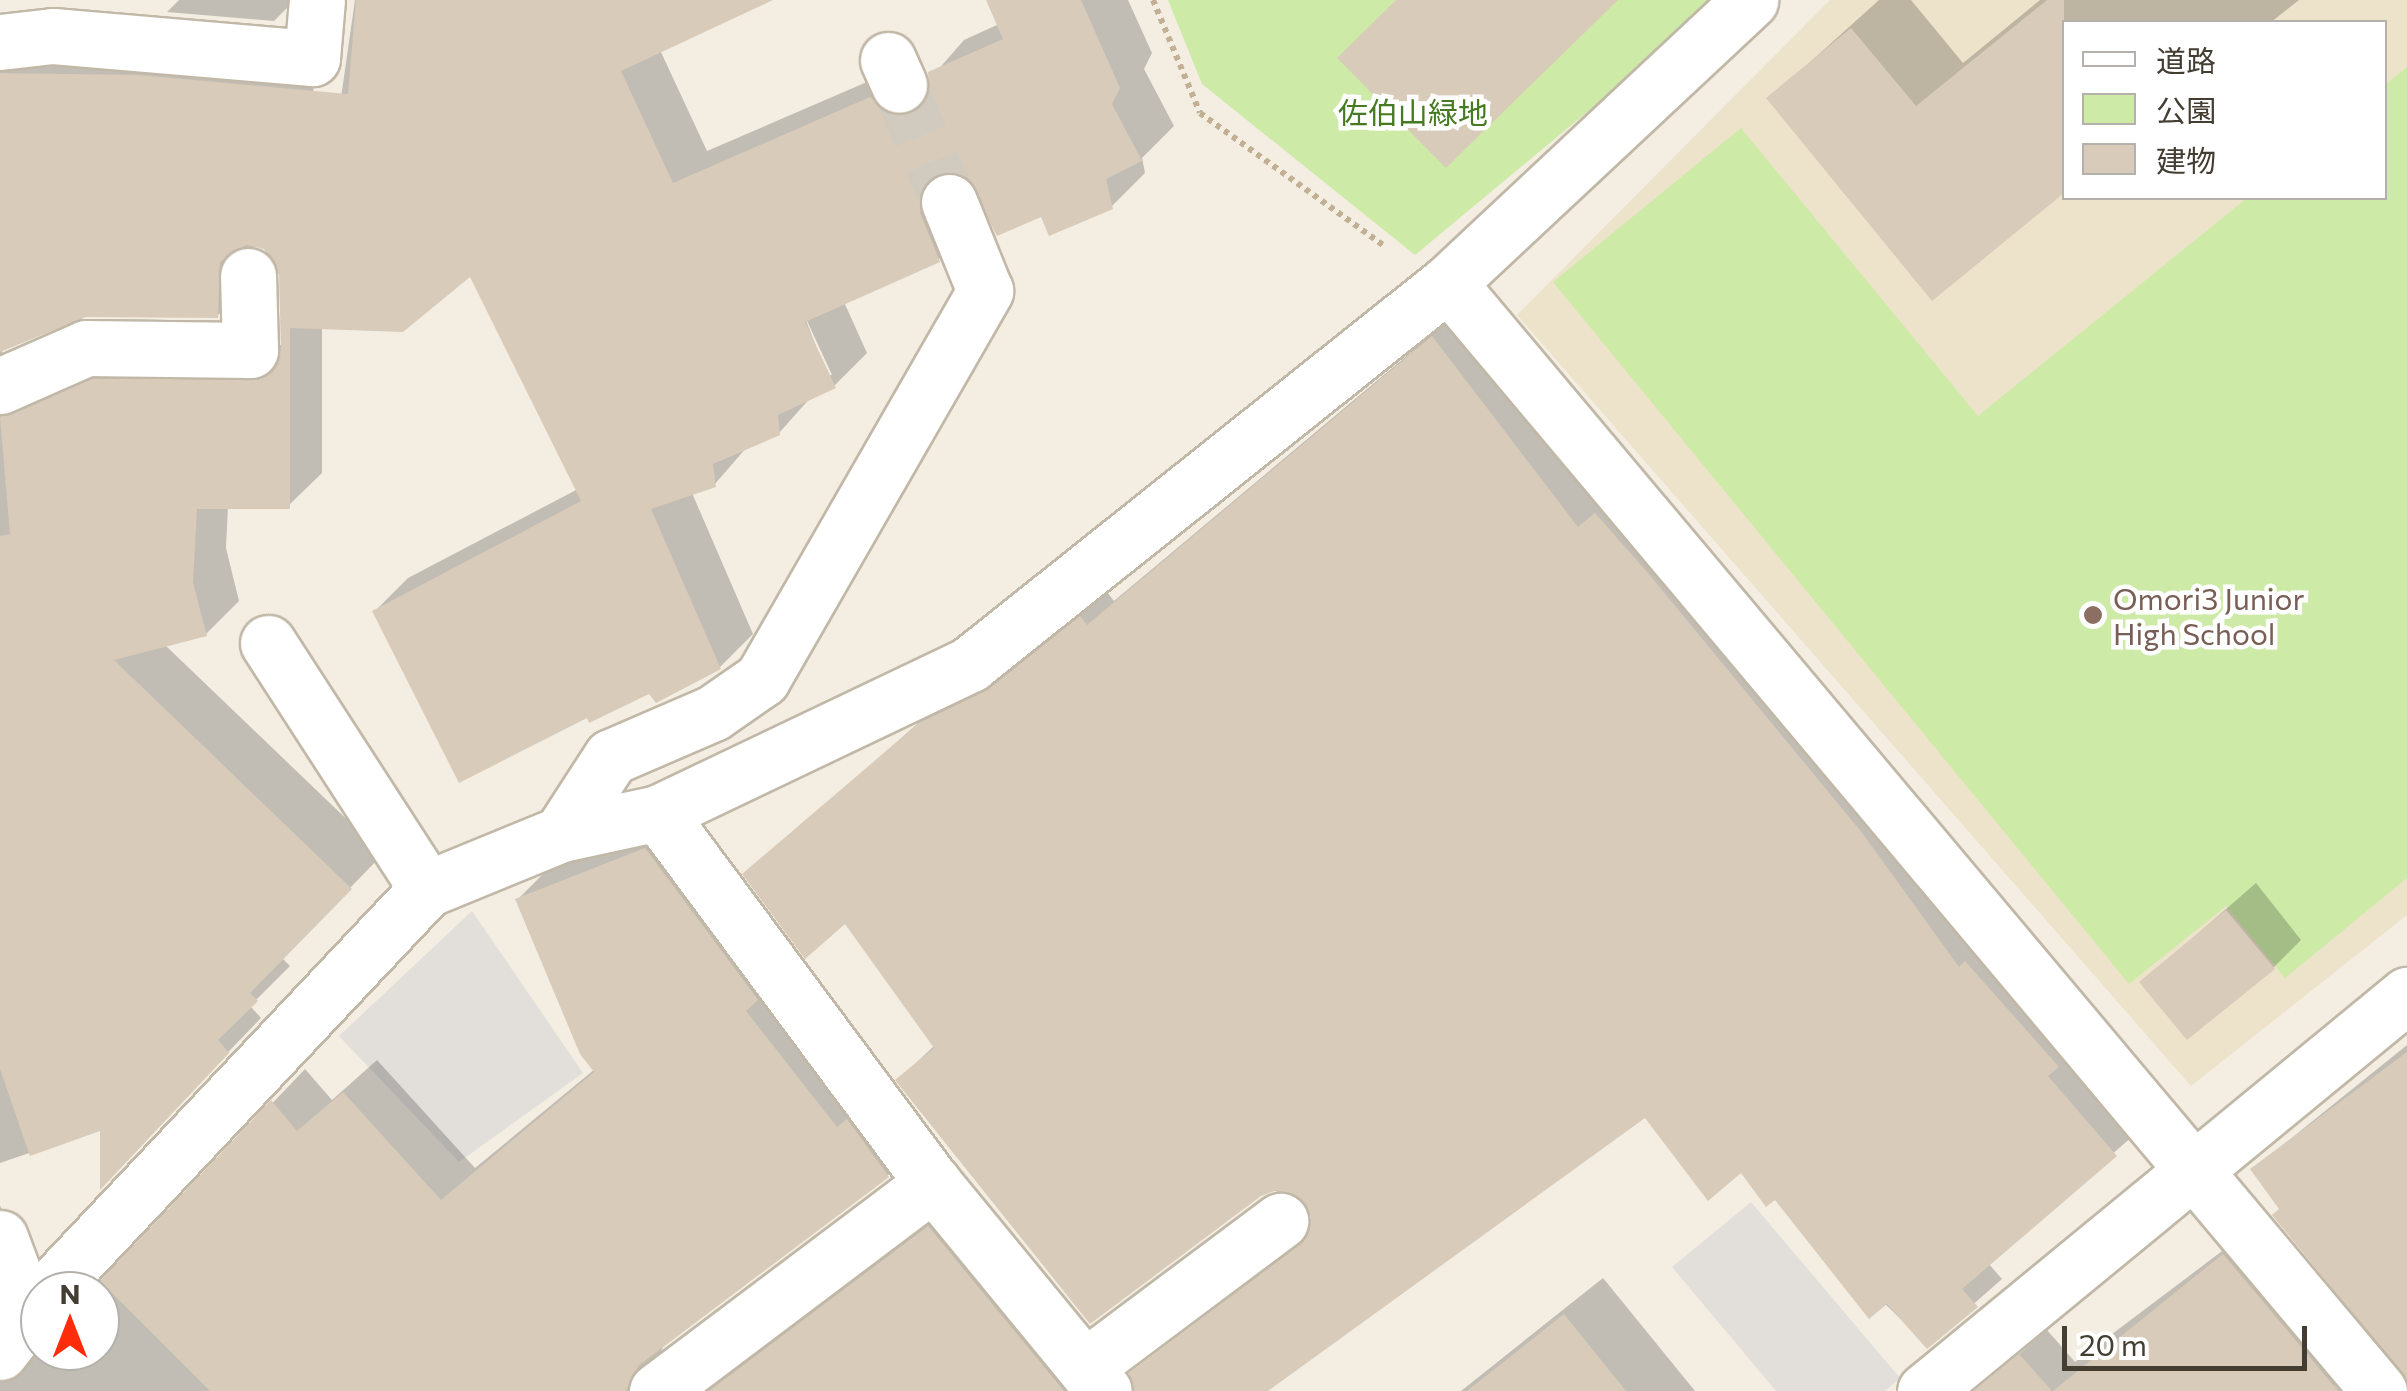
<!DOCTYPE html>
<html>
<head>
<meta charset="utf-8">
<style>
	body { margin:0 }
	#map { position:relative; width:2407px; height:1391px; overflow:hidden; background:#f3ede2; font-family:Commissioner,"Noto Sans JP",sans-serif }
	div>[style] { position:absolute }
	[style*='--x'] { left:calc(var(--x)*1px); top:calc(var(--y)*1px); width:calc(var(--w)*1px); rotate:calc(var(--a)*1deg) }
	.education>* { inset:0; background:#ede2ca }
	.green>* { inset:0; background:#cdeba7 }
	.parking>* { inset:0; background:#e2dfdb }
	.shadow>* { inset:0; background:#0003 }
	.building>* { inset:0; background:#d8cbb9 }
	.minor-tunnel>* { height:55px; margin-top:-27.5px; transform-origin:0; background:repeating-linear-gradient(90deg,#d0cabf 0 55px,transparent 0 83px) }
	.path>* { height:6px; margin-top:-3px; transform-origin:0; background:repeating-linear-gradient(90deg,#c1b094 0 5px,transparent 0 10px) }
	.roads { filter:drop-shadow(2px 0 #c1b8a7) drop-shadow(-2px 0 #c1b8a7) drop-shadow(0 2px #c1b8a7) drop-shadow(0 -2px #c1b8a7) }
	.minor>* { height:55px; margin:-27.5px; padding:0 27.5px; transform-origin:27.5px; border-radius:27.5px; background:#fff }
	.dots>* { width:28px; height:28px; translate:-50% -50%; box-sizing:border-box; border:5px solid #fff; border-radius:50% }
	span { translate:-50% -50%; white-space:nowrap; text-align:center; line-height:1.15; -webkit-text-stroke:9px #fff; paint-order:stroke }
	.park-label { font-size:30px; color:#457922 }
	.education-label { font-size:30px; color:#785e54 }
	.left { translate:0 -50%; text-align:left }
	.legend { position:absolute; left:2062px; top:20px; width:325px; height:180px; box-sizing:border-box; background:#fff; border:2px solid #b4b1ad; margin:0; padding:12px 18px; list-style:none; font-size:30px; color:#443d32 }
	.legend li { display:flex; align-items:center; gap:20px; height:50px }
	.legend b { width:50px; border:2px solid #b4b1ad }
	.north { position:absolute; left:20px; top:1271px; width:100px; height:100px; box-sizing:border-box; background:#fff; border:2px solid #b4b1ad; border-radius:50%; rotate:0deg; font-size:28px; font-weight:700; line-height:40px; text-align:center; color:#443d32 }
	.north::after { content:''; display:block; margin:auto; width:35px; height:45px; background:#ff2c0c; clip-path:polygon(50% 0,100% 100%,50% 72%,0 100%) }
	.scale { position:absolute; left:2062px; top:1326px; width:245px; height:45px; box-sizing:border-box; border:5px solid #443d32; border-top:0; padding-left:12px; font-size:30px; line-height:35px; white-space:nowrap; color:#443d32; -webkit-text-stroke:8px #fff; paint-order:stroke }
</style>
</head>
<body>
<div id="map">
	<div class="education">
		<div style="clip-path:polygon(evenodd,1830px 0,2407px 0,2407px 915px,2191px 1086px,1517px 315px,1830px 0,2064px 22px,2384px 22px,2384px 198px,2064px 198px,2064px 22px)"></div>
	</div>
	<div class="green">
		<div style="clip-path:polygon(1168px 0,1722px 0,1415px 255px,1202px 84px)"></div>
		<div style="clip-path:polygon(2407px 67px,2407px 878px,2285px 978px,2226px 906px,2129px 984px,1553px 282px,1741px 128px,1978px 416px,2247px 198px,2384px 198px,2385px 85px)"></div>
	</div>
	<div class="parking">
		<div style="clip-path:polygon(472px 911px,583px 1073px,459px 1162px,339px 1036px)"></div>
		<div style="clip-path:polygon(1751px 1202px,1900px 1378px,1885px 1391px,1776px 1391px,1672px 1267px)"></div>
	</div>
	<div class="shadow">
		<div style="clip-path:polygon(179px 0,295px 0,274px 21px,167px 12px)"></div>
		<div style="clip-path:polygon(evenodd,355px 0,767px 0,660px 50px,707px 151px,904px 66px,915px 78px,929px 80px,964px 40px,999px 24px,989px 0,1128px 0,1152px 53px,1144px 69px,1174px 126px,1142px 158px,1145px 173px,1112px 206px,1042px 214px,953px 172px,971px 227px,938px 260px,844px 302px,867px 353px,834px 386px,812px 396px,779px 433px,747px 447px,714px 485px,692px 493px,753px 634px,720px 667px,588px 715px,375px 611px,408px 578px,578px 489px,471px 273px,322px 327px,322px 473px,288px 506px,228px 506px,226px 548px,239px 601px,206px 634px,165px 645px,383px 854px,282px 958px,290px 966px,250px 1006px,261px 1018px,181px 1101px,0 1163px,0 32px,311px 54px,320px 188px,328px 188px,355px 0,249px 247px,265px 247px,282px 274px,284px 345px,128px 347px,4px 364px,2px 349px,74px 317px,217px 316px,250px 283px,249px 247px,355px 0,802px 310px,832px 375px,827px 375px,802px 310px)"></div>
		<div style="clip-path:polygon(1879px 0,1911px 0,1963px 63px,2040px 0,2299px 0,2271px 22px,2064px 22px,2064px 190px,1932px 297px,1769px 99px)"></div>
		<div style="clip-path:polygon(1459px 312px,2142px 1128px,1988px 1263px,2002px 1279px,1927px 1345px,1776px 1197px,1742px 1169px,1645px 1114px,1264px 1391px,1163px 1391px,1132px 1374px,1306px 1237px,1314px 1218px,1306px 1200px,898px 1080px,935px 1045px,846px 921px,746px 874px,948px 697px,1018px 663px,1107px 592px,1114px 601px)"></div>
		<div style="clip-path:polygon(679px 816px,921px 1142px,888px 1175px,665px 1342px,658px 1359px,962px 1195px,1109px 1391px,0 1391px,0 1205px,25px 1274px,31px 1351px,100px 1351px,100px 1291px,93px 1291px,305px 1069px,332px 1100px,377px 1060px,475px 1168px,595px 1069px,518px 899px,551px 866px)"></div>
		<div style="clip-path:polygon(2256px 883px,2301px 940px,2273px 968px,2142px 982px)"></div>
		<div style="clip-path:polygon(2407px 1045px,2407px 1331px,2282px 1208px,2253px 1169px)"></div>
		<div style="clip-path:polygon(2250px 1230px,2360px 1361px,2335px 1386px,2340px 1391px,1977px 1391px,2047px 1330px,2075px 1362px)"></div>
		<div style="clip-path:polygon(1603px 1278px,1695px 1391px,1461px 1391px)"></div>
	</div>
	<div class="building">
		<div style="clip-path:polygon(356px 0,773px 0,621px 71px,673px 183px,870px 97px,895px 116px,912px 113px,930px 89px,928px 72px,1003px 39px,986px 0,1081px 0,1120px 88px,1112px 104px,1142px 161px,1106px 179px,1113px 209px,1049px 236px,1041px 217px,997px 236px,967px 177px,938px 173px,925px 182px,920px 213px,940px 262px,805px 322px,836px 388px,778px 415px,780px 435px,713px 464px,716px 487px,651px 509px,721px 669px,656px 703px,649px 694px,589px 723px,587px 718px,459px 783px,372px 611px,581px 501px,470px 277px,403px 332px,290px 328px,290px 509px,197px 509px,193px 583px,207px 636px,114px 660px,352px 889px,250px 993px,258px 1001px,218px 1040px,229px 1053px,100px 1190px,100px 1131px,30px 1156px,0 1069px,0 536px,10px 534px,0 417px,92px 379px,265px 377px,281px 350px,279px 275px,264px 249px,246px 245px,220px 262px,218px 318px,86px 317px,0 352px,0 73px,139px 75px,348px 94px)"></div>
		<div style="clip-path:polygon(1396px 0,1618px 0,1446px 168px,1337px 58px)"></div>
		<div style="clip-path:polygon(2047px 0,2064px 0,2064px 193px,1932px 301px,1766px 98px,1851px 28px,1916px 106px)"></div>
		<div style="clip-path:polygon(1432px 336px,1578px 527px,1595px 513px,1648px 573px,1863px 834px,1959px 967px,1965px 961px,2059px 1067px,2048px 1076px,2117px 1156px,1962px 1289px,1978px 1307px,1927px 1349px,1887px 1304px,1869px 1319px,1775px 1200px,1766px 1207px,1741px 1173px,1708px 1201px,1645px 1118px,1268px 1391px,1134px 1391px,1129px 1373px,1299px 1245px,1311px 1218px,1304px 1202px,1277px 1190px,1261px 1196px,1090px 1324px,895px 1080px,934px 1048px,845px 924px,805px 959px,742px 874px,919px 723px,989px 689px,1080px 616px,1087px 625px)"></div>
		<div style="clip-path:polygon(645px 848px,758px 1000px,746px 1011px,837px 1127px,847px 1119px,889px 1177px,638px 1366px,626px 1391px,210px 1391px,100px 1281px,271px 1100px,297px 1131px,343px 1092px,441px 1200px,594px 1072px,580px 1054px,515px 899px)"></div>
		<div style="clip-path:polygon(2226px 910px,2275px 969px,2187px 1040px,2139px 982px)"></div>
		<div style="clip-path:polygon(2407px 1052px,2407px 1379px,2272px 1215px,2279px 1209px,2250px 1169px)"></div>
		<div style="clip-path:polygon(928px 1226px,1064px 1391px,709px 1391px)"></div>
		<div style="clip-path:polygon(2223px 1254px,2338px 1391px,2053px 1391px)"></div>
		<div style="clip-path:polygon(1564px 1314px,1626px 1391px,1467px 1391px)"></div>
		<div style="clip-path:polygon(2019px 1354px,2052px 1391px,1974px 1391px)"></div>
	</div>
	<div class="minor-tunnel">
		<div style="--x:899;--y:85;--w:127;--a:66.9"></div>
	</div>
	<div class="path">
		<div style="--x:1153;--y:0;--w:122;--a:67.4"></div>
		<div style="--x:1200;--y:113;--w:226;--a:35.8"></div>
	</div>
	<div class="roads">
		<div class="minor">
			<div style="--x:0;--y:42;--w:53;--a:-6.5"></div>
			<div style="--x:53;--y:36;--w:260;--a:4.9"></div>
			<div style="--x:312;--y:58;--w:58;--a:-85.1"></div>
			<div style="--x:888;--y:60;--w:27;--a:66"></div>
			<div style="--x:1448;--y:283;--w:1447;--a:49.96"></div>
			<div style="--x:0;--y:386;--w:94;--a:-23.8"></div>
			<div style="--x:86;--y:348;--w:164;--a:0.7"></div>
			<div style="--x:250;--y:350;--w:74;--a:-91.5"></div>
			<div style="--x:268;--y:643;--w:293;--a:57.1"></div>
			<div style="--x:658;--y:813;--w:461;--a:53.4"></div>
			<div style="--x:933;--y:1183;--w:269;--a:50.6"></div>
			<div style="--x:561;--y:834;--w:92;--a:-57"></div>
			<div style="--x:611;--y:757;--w:111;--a:-23.3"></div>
			<div style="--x:713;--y:713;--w:60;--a:-34.8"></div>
			<div style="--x:762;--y:679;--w:448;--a:-60.1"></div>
			<div style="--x:985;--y:291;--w:96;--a:-112"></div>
			<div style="--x:0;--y:1238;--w:80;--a:69.5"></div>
			<div style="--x:48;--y:1291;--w:552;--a:-46.69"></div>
			<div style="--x:427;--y:889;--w:145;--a:-22.3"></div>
			<div style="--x:561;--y:834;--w:99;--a:-12.2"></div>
			<div style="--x:658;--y:813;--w:346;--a:-25.5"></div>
			<div style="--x:970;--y:664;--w:611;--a:-38.56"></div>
			<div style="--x:1448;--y:283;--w:414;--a:-43.1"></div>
			<div style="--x:0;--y:1352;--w:66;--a:-52.4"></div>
			<div style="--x:1085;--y:1367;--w:244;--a:-36.8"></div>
			<div style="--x:657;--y:1391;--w:346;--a:-37"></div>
			<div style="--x:1925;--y:1391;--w:624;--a:-39.41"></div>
		</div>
	</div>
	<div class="dots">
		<div style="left:2093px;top:615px;background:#8d6e63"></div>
	</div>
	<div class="park-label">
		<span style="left:1413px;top:112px">佐伯山緑地</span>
	</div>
	<div class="education-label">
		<span class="left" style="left:2113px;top:615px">Omori3 Junior<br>High School</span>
	</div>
	<ul class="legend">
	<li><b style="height:12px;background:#fff"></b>道路</li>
	<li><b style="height:28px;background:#cdeba7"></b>公園</li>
	<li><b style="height:28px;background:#d8cbb9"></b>建物</li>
	</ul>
	<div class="north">N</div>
	<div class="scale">20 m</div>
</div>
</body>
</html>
